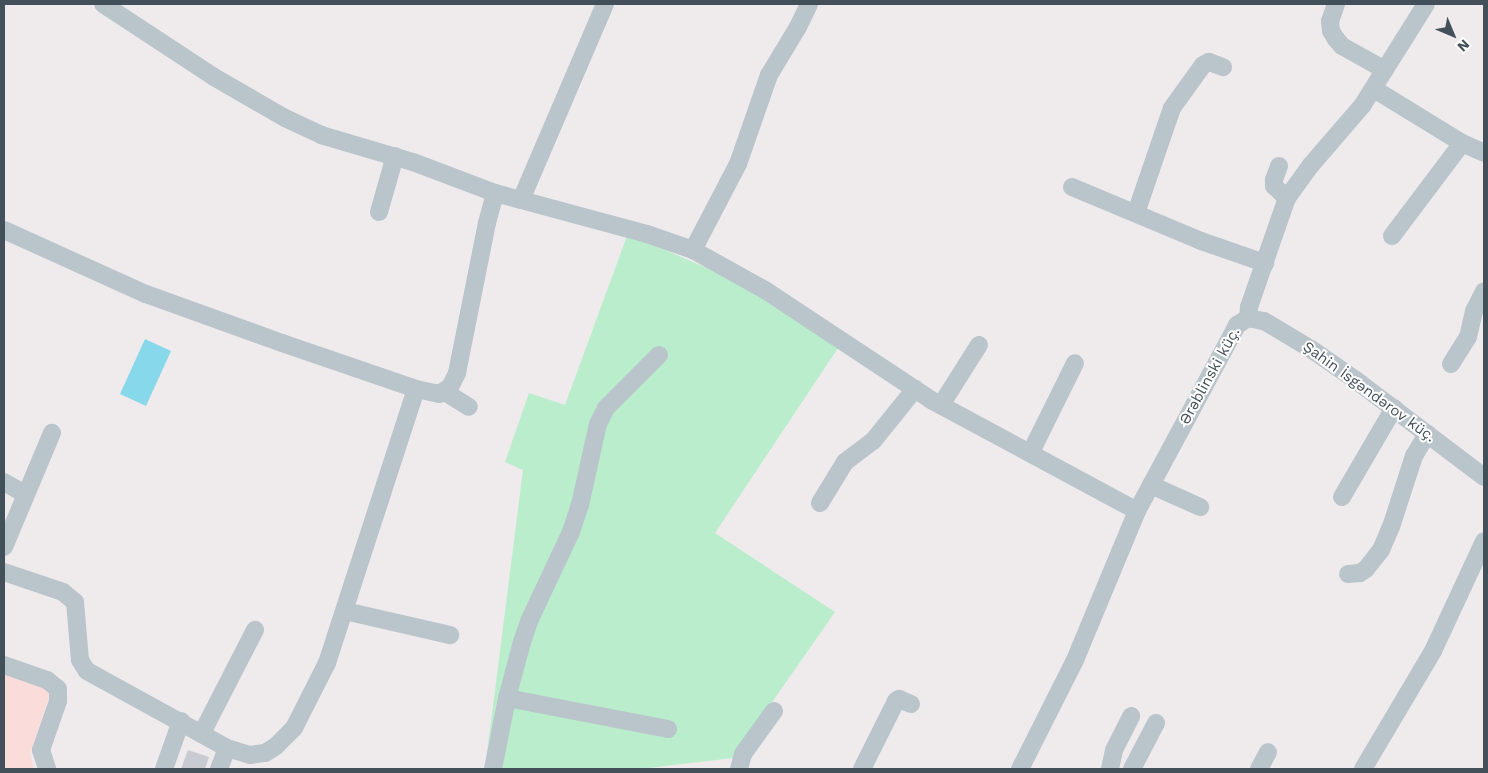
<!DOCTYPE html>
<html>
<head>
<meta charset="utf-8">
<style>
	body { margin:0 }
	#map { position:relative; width:1488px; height:773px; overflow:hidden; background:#efebec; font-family:"Work Sans",sans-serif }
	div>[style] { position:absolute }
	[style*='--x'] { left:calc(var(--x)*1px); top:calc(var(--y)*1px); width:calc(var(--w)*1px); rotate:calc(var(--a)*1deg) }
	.medical>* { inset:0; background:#fadcda }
	.green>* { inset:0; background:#b9edcc }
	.water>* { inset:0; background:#86d8ea }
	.building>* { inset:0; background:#c8cbd1 }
	.minor>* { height:18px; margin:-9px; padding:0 9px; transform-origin:9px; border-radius:9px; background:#bac4cb }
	span { translate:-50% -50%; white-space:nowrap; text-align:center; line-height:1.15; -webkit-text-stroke:4px #fff; paint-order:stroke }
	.street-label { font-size:15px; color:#445059 }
	.frame { position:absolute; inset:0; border:5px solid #445059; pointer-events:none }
	.north { position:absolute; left:1428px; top:10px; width:50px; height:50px; -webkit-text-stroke:4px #fff; paint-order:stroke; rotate:135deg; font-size:14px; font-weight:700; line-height:20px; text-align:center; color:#445059 }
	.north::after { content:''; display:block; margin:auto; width:18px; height:22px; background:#445059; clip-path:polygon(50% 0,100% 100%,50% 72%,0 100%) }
</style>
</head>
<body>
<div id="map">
	<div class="medical">
		<div style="clip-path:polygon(4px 670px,51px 691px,30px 754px,34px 769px,4px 769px)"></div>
	</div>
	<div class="green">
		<div style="clip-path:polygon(627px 236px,663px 249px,725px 276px,764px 298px,838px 348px,715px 533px,835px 612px,733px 758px,640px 769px,485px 769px,523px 470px,505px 462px,529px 393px,565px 405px)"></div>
	</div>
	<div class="water">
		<div style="clip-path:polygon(145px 339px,171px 351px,146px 406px,120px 394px)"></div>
	</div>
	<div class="building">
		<div style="clip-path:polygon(188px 750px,209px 757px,205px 769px,181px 769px)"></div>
	</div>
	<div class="minor">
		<div style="--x:103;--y:4;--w:133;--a:33.3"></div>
		<div style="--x:214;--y:77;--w:82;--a:30"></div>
		<div style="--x:285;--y:118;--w:40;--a:25"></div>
		<div style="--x:321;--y:135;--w:96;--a:16.4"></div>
		<div style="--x:413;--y:162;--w:88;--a:20.7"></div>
		<div style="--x:495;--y:193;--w:157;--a:15.1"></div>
		<div style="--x:647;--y:234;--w:49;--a:19.2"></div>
		<div style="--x:693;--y:250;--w:82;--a:29.1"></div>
		<div style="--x:765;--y:290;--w:199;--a:33.5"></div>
		<div style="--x:931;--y:400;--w:234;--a:28.3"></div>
		<div style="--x:1336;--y:4;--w:18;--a:109"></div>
		<div style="--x:1330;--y:21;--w:10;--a:84"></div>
		<div style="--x:1331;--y:31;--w:9;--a:58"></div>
		<div style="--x:1336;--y:39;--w:9;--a:49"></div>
		<div style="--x:1342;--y:46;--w:49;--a:29.2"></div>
		<div style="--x:1374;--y:89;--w:103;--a:31.5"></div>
		<div style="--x:1462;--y:143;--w:24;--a:24"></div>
		<div style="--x:1279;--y:166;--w:15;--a:110"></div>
		<div style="--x:1274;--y:180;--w:6;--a:90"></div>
		<div style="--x:1274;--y:186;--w:18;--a:43"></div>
		<div style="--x:1072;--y:187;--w:140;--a:22.7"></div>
		<div style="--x:1201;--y:241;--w:68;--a:19"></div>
		<div style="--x:521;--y:200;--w:213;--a:-66.8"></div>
		<div style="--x:379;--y:212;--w:58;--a:-74.1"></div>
		<div style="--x:1136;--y:213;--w:111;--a:-71.1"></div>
		<div style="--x:1172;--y:108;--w:53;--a:-54.2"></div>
		<div style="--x:1203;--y:65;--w:7;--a:-27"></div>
		<div style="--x:1209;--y:62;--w:15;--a:20"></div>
		<div style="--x:4;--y:230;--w:156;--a:24.3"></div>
		<div style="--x:146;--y:294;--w:145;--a:19.8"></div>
		<div style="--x:282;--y:343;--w:142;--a:18.9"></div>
		<div style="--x:416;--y:389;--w:24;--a:12"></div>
		<div style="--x:439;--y:394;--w:13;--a:-32"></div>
		<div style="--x:450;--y:387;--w:16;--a:-63"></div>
		<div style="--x:457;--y:373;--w:153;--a:-78.7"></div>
		<div style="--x:487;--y:223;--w:31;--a:-75"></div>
		<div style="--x:1392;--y:236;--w:116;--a:-53"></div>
		<div style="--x:693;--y:250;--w:97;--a:-62.4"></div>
		<div style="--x:738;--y:164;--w:94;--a:-70.8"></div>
		<div style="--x:769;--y:75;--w:56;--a:-58.9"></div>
		<div style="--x:798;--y:27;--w:25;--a:-64"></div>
		<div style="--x:1248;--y:318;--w:11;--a:-85"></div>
		<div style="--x:1249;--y:307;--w:115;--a:-70.8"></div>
		<div style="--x:1287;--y:198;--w:41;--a:-54"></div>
		<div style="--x:1311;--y:165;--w:78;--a:-49.2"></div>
		<div style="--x:1362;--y:106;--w:120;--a:-57.9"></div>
		<div style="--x:1248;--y:318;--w:16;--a:11"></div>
		<div style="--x:1264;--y:321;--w:55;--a:30.8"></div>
		<div style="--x:1311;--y:349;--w:56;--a:34.8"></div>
		<div style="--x:1357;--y:381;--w:159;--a:37.1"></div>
		<div style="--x:1451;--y:364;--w:32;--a:-58"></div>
		<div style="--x:1468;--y:337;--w:27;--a:-77"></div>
		<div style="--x:1474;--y:311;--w:22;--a:-63"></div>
		<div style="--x:445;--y:392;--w:28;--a:32"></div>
		<div style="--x:941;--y:405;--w:71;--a:-57.7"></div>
		<div style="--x:1031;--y:452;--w:99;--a:-63.7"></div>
		<div style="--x:4;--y:482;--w:24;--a:30"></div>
		<div style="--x:1151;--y:485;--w:54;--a:24.2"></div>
		<div style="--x:1342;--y:497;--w:103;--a:-59.7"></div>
		<div style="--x:820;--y:503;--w:48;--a:-58.6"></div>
		<div style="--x:845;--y:462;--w:35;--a:-37"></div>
		<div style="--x:873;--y:441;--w:67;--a:-51.1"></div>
		<div style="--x:4;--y:547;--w:124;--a:-67.2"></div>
		<div style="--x:4;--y:572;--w:62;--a:18.7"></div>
		<div style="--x:63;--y:592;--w:16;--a:40"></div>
		<div style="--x:75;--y:602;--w:58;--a:85.1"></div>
		<div style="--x:80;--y:660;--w:13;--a:58"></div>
		<div style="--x:87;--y:671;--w:160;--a:28.8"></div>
		<div style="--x:227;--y:748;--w:24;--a:17"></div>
		<div style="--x:250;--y:755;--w:15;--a:-8"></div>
		<div style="--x:265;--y:753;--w:13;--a:-32"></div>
		<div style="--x:276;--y:746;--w:25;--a:-45"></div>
		<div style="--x:294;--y:728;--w:73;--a:-63.1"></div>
		<div style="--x:327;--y:663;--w:288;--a:-72"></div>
		<div style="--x:1348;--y:574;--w:12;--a:-5"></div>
		<div style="--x:1360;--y:573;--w:7;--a:-34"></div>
		<div style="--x:1366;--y:569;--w:24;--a:-52"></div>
		<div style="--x:1381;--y:550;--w:25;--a:-67"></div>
		<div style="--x:1391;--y:527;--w:75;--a:-72.1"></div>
		<div style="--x:1414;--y:456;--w:26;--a:-59"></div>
		<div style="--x:345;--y:611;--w:108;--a:12.9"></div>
		<div style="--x:4;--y:665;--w:46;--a:19.2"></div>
		<div style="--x:47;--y:680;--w:14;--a:39"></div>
		<div style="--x:58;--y:689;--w:12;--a:90"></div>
		<div style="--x:58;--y:701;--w:52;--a:109.1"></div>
		<div style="--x:41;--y:750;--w:20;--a:72"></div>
		<div style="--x:507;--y:698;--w:164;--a:10.9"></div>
		<div style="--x:202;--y:733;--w:116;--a:-62.8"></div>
		<div style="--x:164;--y:769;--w:51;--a:-70.5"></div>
		<div style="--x:219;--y:769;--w:22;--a:-69"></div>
		<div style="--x:493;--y:769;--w:72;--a:-78.8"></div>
		<div style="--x:507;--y:698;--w:58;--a:-75"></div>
		<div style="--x:522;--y:642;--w:24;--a:-71"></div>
		<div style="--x:530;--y:619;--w:96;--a:-64.8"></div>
		<div style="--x:571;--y:532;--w:28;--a:-72"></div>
		<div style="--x:580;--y:505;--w:83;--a:-77.5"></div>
		<div style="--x:598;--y:424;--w:18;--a:-63"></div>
		<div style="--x:606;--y:408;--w:75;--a:-45"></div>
		<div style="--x:739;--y:769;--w:16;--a:-75"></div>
		<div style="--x:743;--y:754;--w:53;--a:-54.2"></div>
		<div style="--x:862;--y:769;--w:76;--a:-63.4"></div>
		<div style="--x:896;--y:701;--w:4;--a:-34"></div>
		<div style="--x:899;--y:699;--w:13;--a:23"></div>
		<div style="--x:1020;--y:769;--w:122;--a:-63.2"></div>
		<div style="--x:1075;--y:660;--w:161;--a:-67.4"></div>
		<div style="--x:1137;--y:511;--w:211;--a:-61.7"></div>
		<div style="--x:1237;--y:325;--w:13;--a:-32"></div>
		<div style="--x:1110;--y:769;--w:19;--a:-78"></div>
		<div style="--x:1114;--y:750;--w:38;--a:-63"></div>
		<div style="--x:1132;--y:769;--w:52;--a:-62.4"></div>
		<div style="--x:1259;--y:769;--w:19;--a:-62"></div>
		<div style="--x:1363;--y:769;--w:137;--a:-59.3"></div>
		<div style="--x:1433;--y:651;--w:121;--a:-65.1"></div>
	</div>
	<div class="street-label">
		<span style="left:1210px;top:376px;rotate:-61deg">Ərəblinski küç.</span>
		<span style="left:1369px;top:392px;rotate:36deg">Şahin İsgəndərov küç.</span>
	</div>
	<div class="frame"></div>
	<div class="north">N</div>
</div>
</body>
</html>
